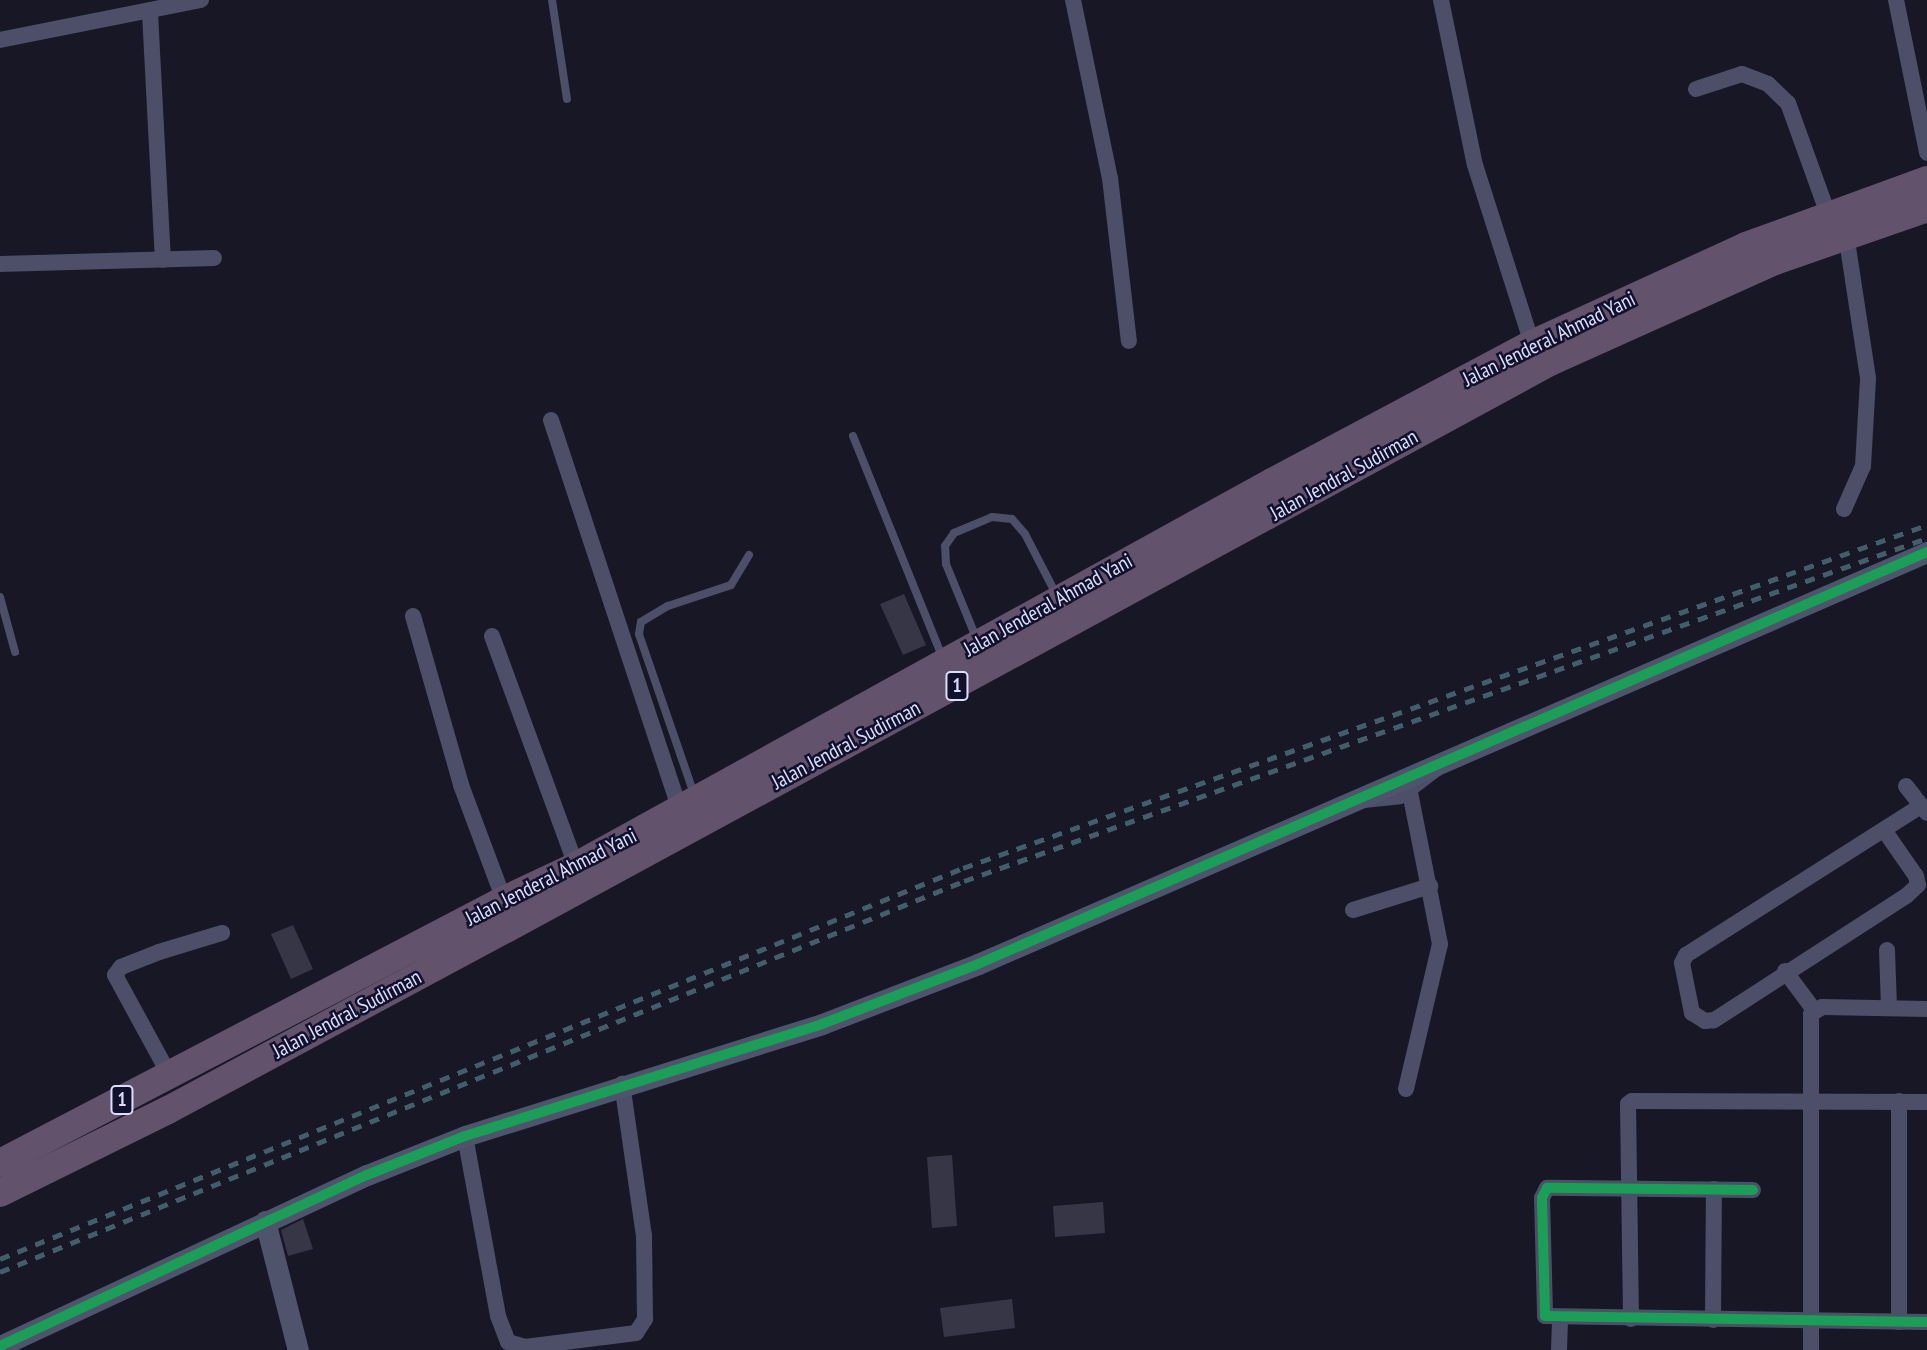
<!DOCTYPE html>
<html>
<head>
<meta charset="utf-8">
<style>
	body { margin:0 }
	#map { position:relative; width:1927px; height:1350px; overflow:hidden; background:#171726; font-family:"PT Sans Narrow",sans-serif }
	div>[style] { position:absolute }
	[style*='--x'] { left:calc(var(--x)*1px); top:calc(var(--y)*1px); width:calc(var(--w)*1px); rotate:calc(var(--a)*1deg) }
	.building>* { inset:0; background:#363647 }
	.lane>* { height:8px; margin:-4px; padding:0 4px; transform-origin:4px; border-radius:4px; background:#4c4f67 }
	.street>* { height:16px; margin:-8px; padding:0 8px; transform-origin:8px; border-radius:8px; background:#4c4f67 }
	.secondary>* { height:21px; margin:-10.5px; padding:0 10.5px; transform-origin:10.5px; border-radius:10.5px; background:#4f536c }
	.highway>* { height:28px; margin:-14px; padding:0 14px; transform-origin:14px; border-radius:14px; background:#62526c }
	.rail>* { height:5px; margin-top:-2.5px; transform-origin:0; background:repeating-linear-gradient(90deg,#435e6b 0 10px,transparent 0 19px) }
	.cycleway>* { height:10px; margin:-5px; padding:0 5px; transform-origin:5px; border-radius:5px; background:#1a9f57 }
	span { translate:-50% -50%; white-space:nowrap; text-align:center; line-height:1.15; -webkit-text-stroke:5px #11112c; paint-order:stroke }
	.shield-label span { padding:2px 5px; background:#11112c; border:2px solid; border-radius:5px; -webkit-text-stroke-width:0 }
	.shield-label { font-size:19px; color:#dcdeff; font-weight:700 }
	.street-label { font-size:21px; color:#dcdeff }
</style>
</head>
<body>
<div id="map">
	<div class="building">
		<div style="clip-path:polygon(904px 594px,926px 645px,903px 655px,880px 604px)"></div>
		<div style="clip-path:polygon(293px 925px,313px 969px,291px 979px,271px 934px)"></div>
		<div style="clip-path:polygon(952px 1155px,957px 1226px,932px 1228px,927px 1157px)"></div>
		<div style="clip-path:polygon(1103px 1202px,1105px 1233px,1055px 1237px,1053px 1206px)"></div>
		<div style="clip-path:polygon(303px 1219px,313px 1249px,288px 1256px,281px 1230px)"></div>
		<div style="clip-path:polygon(1012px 1299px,1015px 1328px,944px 1337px,940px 1308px)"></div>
	</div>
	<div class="lane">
		<div style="--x:552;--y:0;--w:100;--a:81.4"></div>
		<div style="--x:853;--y:436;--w:240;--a:68"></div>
		<div style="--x:0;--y:597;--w:57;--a:74.7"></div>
		<div style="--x:977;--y:640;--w:82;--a:-112.2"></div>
		<div style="--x:946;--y:564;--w:18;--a:-93"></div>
		<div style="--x:945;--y:546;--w:16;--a:-55"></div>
		<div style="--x:954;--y:533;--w:41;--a:-22.8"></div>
		<div style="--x:992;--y:517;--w:20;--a:6"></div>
		<div style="--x:1012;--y:519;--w:20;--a:49"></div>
		<div style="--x:1025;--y:534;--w:70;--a:62.7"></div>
		<div style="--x:694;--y:794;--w:169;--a:-109"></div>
		<div style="--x:639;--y:634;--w:12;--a:-81"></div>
		<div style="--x:641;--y:622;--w:31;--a:-31"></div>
		<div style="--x:668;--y:606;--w:66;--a:-18.4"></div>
		<div style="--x:731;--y:585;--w:35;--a:-59"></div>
	</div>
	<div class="street">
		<div style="--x:1073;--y:0;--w:182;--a:78.3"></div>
		<div style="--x:1110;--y:178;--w:164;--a:83.4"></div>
		<div style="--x:1441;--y:0;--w:168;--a:78.4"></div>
		<div style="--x:1475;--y:165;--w:188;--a:72.3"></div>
		<div style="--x:1896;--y:0;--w:156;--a:78.5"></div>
		<div style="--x:150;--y:13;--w:247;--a:87"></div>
		<div style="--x:0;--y:40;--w:205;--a:-11.3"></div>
		<div style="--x:1696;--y:89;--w:48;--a:-18.1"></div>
		<div style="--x:1742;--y:74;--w:28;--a:21"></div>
		<div style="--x:1768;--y:84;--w:28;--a:44"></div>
		<div style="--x:1788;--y:103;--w:118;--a:70.2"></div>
		<div style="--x:0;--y:264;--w:214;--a:-1.6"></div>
		<div style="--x:551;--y:420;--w:410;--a:71.7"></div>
		<div style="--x:1844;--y:509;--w:47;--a:-66.2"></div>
		<div style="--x:1863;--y:466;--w:88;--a:-86.7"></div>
		<div style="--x:1868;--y:378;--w:146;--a:-98.7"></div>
		<div style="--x:413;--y:616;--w:176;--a:74.1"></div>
		<div style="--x:461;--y:785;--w:123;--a:69.5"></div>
		<div style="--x:492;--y:636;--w:245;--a:69.9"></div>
		<div style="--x:1906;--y:786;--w:34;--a:52"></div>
		<div style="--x:1364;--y:800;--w:36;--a:-6"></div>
		<div style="--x:1400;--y:796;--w:46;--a:-37.1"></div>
		<div style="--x:1884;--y:830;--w:56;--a:55.2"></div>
		<div style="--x:1916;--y:876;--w:9;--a:77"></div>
		<div style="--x:1918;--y:885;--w:16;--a:137"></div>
		<div style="--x:1906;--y:896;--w:229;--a:147.1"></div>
		<div style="--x:1714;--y:1020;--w:9;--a:174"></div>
		<div style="--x:1705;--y:1021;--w:15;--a:-148"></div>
		<div style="--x:1692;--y:1013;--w:51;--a:-101.3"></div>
		<div style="--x:1682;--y:963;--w:9;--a:-63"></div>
		<div style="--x:1686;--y:955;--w:278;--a:-32.4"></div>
		<div style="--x:1353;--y:910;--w:81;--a:-17.3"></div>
		<div style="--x:1887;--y:950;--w:58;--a:88"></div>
		<div style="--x:1785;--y:971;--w:49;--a:53.4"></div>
		<div style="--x:170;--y:1076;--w:115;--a:-118.6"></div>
		<div style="--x:115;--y:975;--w:10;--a:-53"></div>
		<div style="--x:121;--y:967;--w:41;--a:-21.5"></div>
		<div style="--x:159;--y:952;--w:66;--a:-16.8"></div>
		<div style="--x:1406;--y:1089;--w:149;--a:-76.8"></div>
		<div style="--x:1440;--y:944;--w:155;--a:-101.2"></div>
		<div style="--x:1899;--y:1101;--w:221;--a:90"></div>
		<div style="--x:465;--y:1136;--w:183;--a:79.6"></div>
		<div style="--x:498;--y:1316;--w:28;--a:69"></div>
		<div style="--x:508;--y:1342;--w:18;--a:16"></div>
		<div style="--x:525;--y:1347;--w:112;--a:-7.2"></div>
		<div style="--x:636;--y:1333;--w:17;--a:-57"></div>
		<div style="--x:645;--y:1319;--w:83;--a:-90.7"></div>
		<div style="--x:644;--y:1236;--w:154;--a:-98.2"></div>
		<div style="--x:1753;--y:1190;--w:206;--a:-179.4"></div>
		<div style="--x:1547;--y:1188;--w:11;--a:117"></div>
		<div style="--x:1542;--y:1198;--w:118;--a:88.5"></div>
		<div style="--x:1545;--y:1316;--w:382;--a:0.9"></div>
		<div style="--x:1631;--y:1319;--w:215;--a:-90.8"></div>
		<div style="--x:1628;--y:1104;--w:5;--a:-37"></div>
		<div style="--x:1632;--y:1101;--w:295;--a:0.2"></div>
		<div style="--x:1713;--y:1320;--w:131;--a:-89.6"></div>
		<div style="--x:1559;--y:1350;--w:31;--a:-88"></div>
		<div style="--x:1811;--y:1350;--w:336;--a:-90"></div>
		<div style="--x:1811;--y:1014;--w:13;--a:-32"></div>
		<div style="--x:1822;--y:1007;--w:105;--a:1.1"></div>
	</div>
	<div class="secondary">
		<div style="--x:265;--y:1221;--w:133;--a:75.7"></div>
		<div style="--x:0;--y:1346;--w:405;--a:-25"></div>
		<div style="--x:367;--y:1175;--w:105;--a:-21.7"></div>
		<div style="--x:465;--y:1136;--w:374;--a:-17.4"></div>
		<div style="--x:822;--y:1024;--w:167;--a:-21"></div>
		<div style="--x:978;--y:964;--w:1035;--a:-23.47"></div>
	</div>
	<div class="highway">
		<div style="--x:0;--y:1163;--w:568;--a:-27.56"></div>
		<div style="--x:504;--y:900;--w:80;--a:-25.3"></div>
		<div style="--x:576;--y:866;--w:795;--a:-28.89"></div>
		<div style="--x:1272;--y:482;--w:294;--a:-28"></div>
		<div style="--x:1532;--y:344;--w:235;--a:-24.6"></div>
		<div style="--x:1746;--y:246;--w:193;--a:-20"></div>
		<div style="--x:0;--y:1193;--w:187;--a:-26.3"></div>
		<div style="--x:168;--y:1110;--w:383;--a:-28.2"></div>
		<div style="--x:506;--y:929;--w:1188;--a:-28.51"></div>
		<div style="--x:1550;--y:362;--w:247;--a:-24.2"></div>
		<div style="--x:1775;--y:261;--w:161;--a:-19.2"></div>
	</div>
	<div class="rail">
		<div style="--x:0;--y:1259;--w:1039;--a:-22.1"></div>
		<div style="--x:963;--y:868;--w:1023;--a:-19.59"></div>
		<div style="--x:0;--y:1272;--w:1040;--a:-22.08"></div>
		<div style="--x:964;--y:881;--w:1022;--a:-19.6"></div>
	</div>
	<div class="cycleway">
		<div style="--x:1753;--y:1190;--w:206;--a:-179.4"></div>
		<div style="--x:1547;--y:1188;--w:11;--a:117"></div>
		<div style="--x:1542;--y:1198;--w:118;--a:88.5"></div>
		<div style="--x:1545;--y:1316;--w:382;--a:0.9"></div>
		<div style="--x:0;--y:1346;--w:405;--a:-25"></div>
		<div style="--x:367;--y:1175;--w:105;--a:-21.7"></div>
		<div style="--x:465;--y:1136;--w:374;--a:-17.4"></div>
		<div style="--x:822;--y:1024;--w:167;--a:-21"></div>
		<div style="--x:978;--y:964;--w:1035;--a:-23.47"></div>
	</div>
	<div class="shield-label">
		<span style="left:957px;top:686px">1</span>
		<span style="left:122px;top:1100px">1</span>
	</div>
	<div class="street-label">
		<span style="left:1549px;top:339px;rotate:-26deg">Jalan Jenderal Ahmad Yani</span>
		<span style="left:1344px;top:475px;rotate:-29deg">Jalan Jendral Sudirman</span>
		<span style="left:1048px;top:605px;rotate:-29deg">Jalan Jenderal Ahmad Yani</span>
		<span style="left:846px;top:745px;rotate:-28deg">Jalan Jendral Sudirman</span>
		<span style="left:551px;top:877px;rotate:-27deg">Jalan Jenderal Ahmad Yani</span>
		<span style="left:347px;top:1014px;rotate:-28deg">Jalan Jendral Sudirman</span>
	</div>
</div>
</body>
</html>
